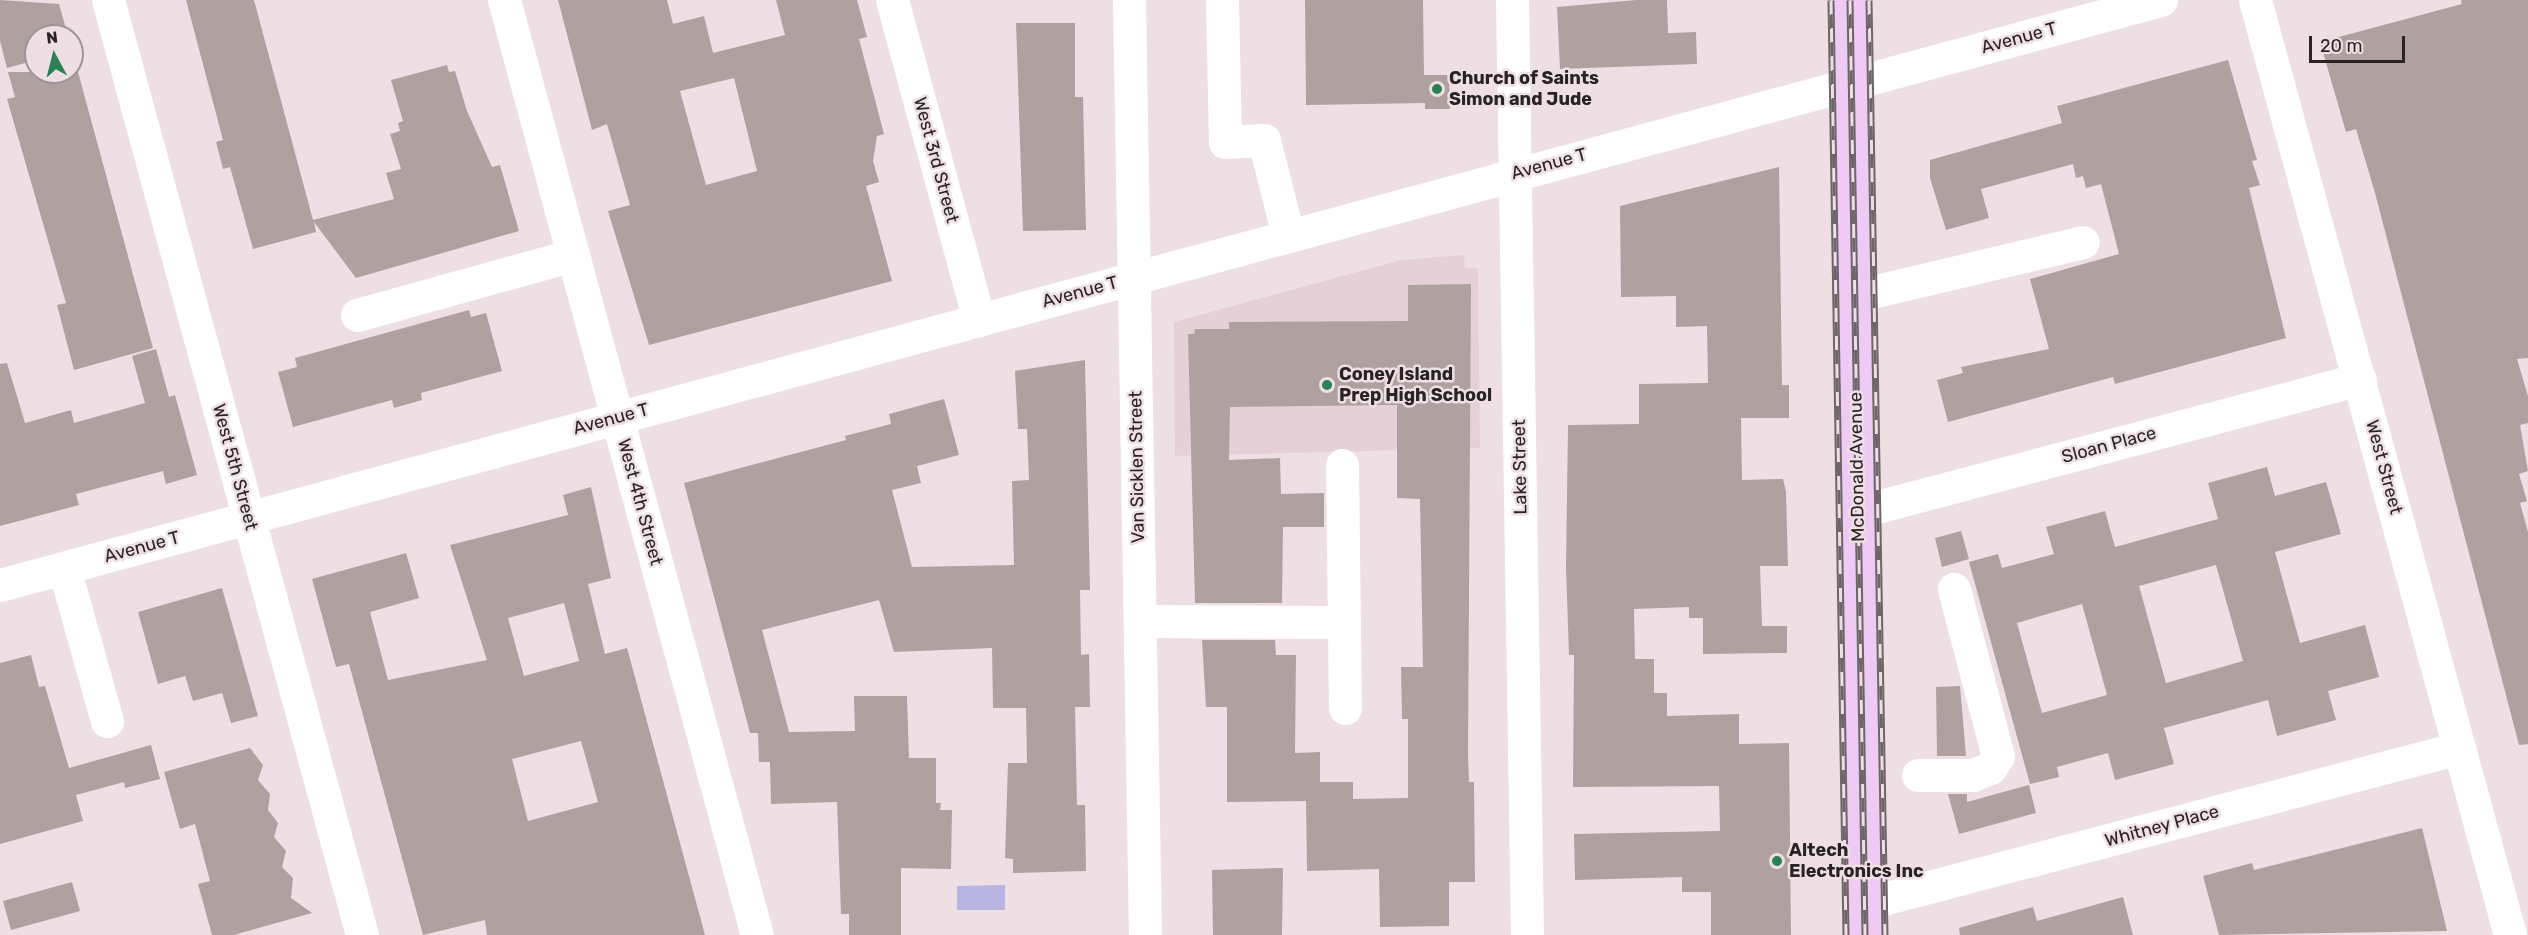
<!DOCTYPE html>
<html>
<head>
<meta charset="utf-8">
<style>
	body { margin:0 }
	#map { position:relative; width:2528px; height:935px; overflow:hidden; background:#eedfe5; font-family:Rubik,sans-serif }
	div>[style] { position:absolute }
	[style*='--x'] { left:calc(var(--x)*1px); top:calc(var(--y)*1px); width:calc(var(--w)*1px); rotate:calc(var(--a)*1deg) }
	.built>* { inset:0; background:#e6d0d8 }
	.water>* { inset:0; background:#b8b5e0 }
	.building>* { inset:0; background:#afa19f }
	.minor>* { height:33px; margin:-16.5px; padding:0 16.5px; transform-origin:16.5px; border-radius:16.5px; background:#fff }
	.major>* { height:33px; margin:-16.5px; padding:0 16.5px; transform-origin:16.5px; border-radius:16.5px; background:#eecaf5 }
	.rail>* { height:7px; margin-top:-3.5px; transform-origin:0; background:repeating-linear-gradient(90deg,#eedfe5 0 14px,#6e6568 0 28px); box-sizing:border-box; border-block:2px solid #6e6568 }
	.dots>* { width:16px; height:16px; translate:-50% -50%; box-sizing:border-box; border:3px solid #eedfe5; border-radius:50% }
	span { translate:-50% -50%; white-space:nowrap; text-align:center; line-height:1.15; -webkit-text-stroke:5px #eedfe5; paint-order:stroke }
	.street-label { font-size:18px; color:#282325 }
	.poi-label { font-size:18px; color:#282325; font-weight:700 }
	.left { translate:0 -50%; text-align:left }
	.north { position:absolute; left:24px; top:24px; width:60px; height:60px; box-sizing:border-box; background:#eedfe5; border:2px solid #9f9498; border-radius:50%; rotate:353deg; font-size:16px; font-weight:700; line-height:24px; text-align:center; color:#282325 }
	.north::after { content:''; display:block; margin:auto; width:21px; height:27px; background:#2a8154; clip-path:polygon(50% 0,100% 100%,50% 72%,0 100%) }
	.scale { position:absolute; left:2309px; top:36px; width:96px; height:27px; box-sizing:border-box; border:3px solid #282325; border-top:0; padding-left:8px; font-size:18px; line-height:21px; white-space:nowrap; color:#282325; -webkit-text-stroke:4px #eedfe5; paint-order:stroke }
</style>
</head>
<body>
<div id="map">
	<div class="built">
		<div style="clip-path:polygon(1464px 255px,1465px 268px,1478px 268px,1480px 448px,1175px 456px,1174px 322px,1401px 260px)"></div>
	</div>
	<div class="water">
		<div style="clip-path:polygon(1005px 885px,1005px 910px,957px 910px,957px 886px)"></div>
	</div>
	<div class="building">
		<div style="clip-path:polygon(0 0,59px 4px,68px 36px,36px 36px,36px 60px,7px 68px,0 41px)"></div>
		<div style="clip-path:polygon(186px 0,254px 0,313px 220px,394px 199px,386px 173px,401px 169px,390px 134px,400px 131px,398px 123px,403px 121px,391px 80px,447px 65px,449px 72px,455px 71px,467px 111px,492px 167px,500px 165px,519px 231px,356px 278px,314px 222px,316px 232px,253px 249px,230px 167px,223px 169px,216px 142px,223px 140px)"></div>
		<div style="clip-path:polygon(evenodd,558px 0,667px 0,673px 24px,704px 16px,713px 53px,785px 35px,776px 0,857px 0,867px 37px,859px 39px,884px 134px,877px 136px,873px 161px,879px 182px,866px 186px,892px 281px,649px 345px,608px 211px,630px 205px,607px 124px,592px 130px,558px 0,734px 78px,757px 171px,706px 185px,680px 91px,734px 78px)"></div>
		<div style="clip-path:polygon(1305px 0,1423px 0,1424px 75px,1449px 75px,1450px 109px,1425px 109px,1425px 103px,1306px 105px)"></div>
		<div style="clip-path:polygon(1637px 0,1667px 0,1668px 33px,1696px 32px,1697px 64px,1560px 69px,1557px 7px)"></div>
		<div style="clip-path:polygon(2461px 0,2528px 0,2528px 358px,2517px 359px,2528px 396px,2528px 423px,2520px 425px,2528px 471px,2519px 474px,2527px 501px,2520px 503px,2528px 532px,2528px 744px,2519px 745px,2375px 193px,2356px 129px,2346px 132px,2320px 42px,2462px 4px)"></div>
		<div style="clip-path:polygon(1016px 23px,1075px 23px,1075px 97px,1083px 97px,1086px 230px,1023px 231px)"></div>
		<div style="clip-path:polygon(2228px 60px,2257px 160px,2252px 161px,2260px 185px,2249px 188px,2286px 338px,2115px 384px,2113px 377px,1948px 422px,1937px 380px,1963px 373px,1961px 367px,2049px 349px,2030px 279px,2119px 254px,2101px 184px,2086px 188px,2083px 176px,2076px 178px,2073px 164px,1981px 189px,1989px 218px,1946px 230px,1930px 178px,1930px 160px,2062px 123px,2057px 106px)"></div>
		<div style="clip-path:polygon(8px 72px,78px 72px,153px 348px,74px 370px,57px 305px,66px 303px,7px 99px,15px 97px)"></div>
		<div style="clip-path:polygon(1779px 167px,1782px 385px,1789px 385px,1789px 418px,1741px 418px,1742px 480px,1783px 479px,1786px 492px,1788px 566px,1760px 566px,1762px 626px,1787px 626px,1787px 653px,1703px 654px,1703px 618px,1689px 618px,1689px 607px,1634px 609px,1635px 659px,1654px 659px,1654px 693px,1667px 693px,1667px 716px,1739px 714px,1739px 744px,1789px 743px,1791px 935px,1711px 935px,1711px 892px,1682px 892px,1682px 877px,1575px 880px,1574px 834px,1720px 831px,1719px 786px,1573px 787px,1574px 655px,1569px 655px,1566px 567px,1568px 425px,1639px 424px,1639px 384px,1708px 383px,1707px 326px,1676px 327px,1676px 296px,1621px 297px,1620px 206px)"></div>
		<div style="clip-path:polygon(1471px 284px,1468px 754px,1469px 782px,1474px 782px,1475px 882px,1449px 882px,1449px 926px,1380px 927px,1379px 869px,1307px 871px,1306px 801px,1227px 802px,1227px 707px,1206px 707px,1202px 640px,1275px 640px,1276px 655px,1296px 655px,1295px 753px,1320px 752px,1320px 782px,1353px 782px,1353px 799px,1408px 798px,1408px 719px,1402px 719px,1401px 667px,1423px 667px,1420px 499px,1397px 498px,1397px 405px,1230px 407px,1229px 460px,1280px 458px,1281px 494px,1324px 493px,1324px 527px,1283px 527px,1282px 603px,1195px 603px,1188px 334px,1194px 334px,1195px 329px,1229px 329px,1229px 322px,1408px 321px,1408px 285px)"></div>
		<div style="clip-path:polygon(469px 310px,471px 317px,486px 313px,502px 371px,421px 393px,422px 400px,394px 408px,392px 400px,293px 427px,278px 372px,297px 367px,295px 358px)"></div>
		<div style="clip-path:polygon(156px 349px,169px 397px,175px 395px,197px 475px,166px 484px,163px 471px,76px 494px,79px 505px,0 526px,0 364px,7px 363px,25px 423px,71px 410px,74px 423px,145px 403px,132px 356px)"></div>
		<div style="clip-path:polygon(1085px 360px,1090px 590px,1080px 590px,1081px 655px,1089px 654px,1090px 707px,1075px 707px,1077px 805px,1085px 805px,1086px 871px,1013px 873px,1013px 859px,1005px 858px,1008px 763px,1027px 763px,1026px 708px,993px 708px,992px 648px,894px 652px,879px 600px,762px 630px,789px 732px,855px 731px,854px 696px,907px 696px,909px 758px,936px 758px,936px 803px,941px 803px,940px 810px,952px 810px,951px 869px,901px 868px,901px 935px,849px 935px,849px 914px,841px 914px,837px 802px,771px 804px,770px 762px,759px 762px,758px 733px,750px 733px,684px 483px,846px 440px,845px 436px,891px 424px,889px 414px,944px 399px,959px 455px,917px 466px,921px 483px,892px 490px,912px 567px,1014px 565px,1012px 481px,1029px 480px,1027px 429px,1018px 429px,1015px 371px)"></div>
		<div style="clip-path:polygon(evenodd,2267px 467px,2275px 496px,2326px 482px,2341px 534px,2275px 552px,2300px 643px,2365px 625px,2379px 677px,2328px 691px,2336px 720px,2277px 736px,2268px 700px,2164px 728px,2174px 764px,2115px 780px,2108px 753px,2057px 767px,2059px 777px,2030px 784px,1969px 562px,1998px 554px,2002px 568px,2054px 554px,2046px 527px,2105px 511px,2115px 547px,2218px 519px,2208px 483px,2267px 467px,2216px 565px,2243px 661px,2166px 683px,2139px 586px,2216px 565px,2267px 467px,2082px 604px,2107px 695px,2042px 713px,2017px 623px,2082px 604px)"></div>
		<div style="clip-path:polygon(evenodd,591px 487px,611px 578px,588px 584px,605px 654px,627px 648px,705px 935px,487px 935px,485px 920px,423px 935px,349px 664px,336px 667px,312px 579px,406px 553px,419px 598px,370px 612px,388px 680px,487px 660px,450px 545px,568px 515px,563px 495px,591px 487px,564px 603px,579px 661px,524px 676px,508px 618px,564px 603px,591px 487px,581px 741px,598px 802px,528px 821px,512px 759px,581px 741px)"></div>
		<div style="clip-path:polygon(1961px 531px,1969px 559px,1942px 567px,1935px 538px)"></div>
		<div style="clip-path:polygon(222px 588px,258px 716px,231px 723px,222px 693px,193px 701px,185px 676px,158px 684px,138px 612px)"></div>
		<div style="clip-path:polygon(31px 655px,39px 687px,45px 686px,69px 768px,151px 745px,160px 779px,125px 788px,124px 782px,76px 795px,83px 821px,0 844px,0 663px)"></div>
		<div style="clip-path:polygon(1960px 686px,1966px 756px,1937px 756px,1936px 687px)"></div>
		<div style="clip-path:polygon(250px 748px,263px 765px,258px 780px,270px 794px,268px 810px,278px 823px,274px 837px,286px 851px,282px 867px,293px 878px,291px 898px,312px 913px,234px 935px,212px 935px,198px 884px,210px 881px,195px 824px,180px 829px,164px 772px)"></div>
		<div style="clip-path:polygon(2029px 785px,2036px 813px,1959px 834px,1948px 794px,1967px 794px,1967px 802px)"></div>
		<div style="clip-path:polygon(2422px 828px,2447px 931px,2219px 935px,2203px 876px,2252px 863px,2254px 870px)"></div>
		<div style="clip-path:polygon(1283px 868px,1282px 935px,1213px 935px,1212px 870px)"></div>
		<div style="clip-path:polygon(72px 882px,80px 911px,11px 930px,3px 901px)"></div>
		<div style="clip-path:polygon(2123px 897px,2133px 935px,1960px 935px,1959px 928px,2033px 907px,2037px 921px)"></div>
	</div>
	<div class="minor">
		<div style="--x:108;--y:0;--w:969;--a:74.8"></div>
		<div style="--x:504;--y:0;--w:969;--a:74.86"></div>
		<div style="--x:892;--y:0;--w:332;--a:74.8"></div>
		<div style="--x:1129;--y:0;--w:935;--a:89.02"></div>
		<div style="--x:1222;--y:0;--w:142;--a:88.8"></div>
		<div style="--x:1225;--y:142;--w:39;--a:-3"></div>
		<div style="--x:1264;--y:140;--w:98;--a:75.8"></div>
		<div style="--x:1512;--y:0;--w:935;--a:89.08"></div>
		<div style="--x:2255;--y:0;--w:969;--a:74.74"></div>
		<div style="--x:1855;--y:296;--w:234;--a:-13.3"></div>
		<div style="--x:357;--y:315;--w:224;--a:-15.5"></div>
		<div style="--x:1342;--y:465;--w:243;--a:89.3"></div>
		<div style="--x:1858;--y:512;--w:519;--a:-14.84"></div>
		<div style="--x:64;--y:568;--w:159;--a:74.3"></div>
		<div style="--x:0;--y:585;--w:2239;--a:-15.15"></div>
		<div style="--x:1140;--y:621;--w:204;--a:0.3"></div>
		<div style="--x:1918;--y:775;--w:55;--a:0"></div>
		<div style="--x:1973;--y:775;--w:18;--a:-22"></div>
		<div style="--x:1990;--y:768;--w:14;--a:-56"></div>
		<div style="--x:1998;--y:756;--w:173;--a:-104.8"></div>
		<div style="--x:1864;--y:904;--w:615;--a:-14.69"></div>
	</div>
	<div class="major">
		<div style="--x:1849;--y:0;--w:935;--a:89.02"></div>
	</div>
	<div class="rail">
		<div style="--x:1831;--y:0;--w:935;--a:89.08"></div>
		<div style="--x:1850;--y:0;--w:935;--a:89.08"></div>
		<div style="--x:1869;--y:0;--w:935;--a:89.02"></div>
	</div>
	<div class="dots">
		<div style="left:1437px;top:89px;background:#2a8154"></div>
		<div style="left:1327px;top:385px;background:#2a8154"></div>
		<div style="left:1777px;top:861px;background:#2a8154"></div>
	</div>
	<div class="street-label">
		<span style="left:2019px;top:38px;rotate:-15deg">Avenue T</span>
		<span style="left:936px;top:160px;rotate:75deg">West 3rd Street</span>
		<span style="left:1549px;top:164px;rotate:-15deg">Avenue T</span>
		<span style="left:1080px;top:292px;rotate:-15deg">Avenue T</span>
		<span style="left:611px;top:419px;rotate:-15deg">Avenue T</span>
		<span style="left:2109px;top:445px;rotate:-15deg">Sloan Place</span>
		<span style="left:235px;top:467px;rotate:75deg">West 5th Street</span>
		<span style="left:1137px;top:467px;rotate:-91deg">Van Sicklen Street</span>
		<span style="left:1520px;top:467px;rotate:-91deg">Lake Street</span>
		<span style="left:1857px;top:467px;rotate:-91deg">McDonald Avenue</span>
		<span style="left:2384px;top:467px;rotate:75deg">West Street</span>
		<span style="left:640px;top:502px;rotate:75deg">West 4th Street</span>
		<span style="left:142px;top:547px;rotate:-15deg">Avenue T</span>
		<span style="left:2162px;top:826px;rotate:-15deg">Whitney Place</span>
	</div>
	<div class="poi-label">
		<span class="left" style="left:1449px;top:89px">Church of Saints<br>Simon and Jude</span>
		<span class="left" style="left:1339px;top:385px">Coney Island<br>Prep High School</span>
		<span class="left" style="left:1789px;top:861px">Altech<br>Electronics Inc</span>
	</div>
	<div class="north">N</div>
	<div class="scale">20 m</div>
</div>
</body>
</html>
